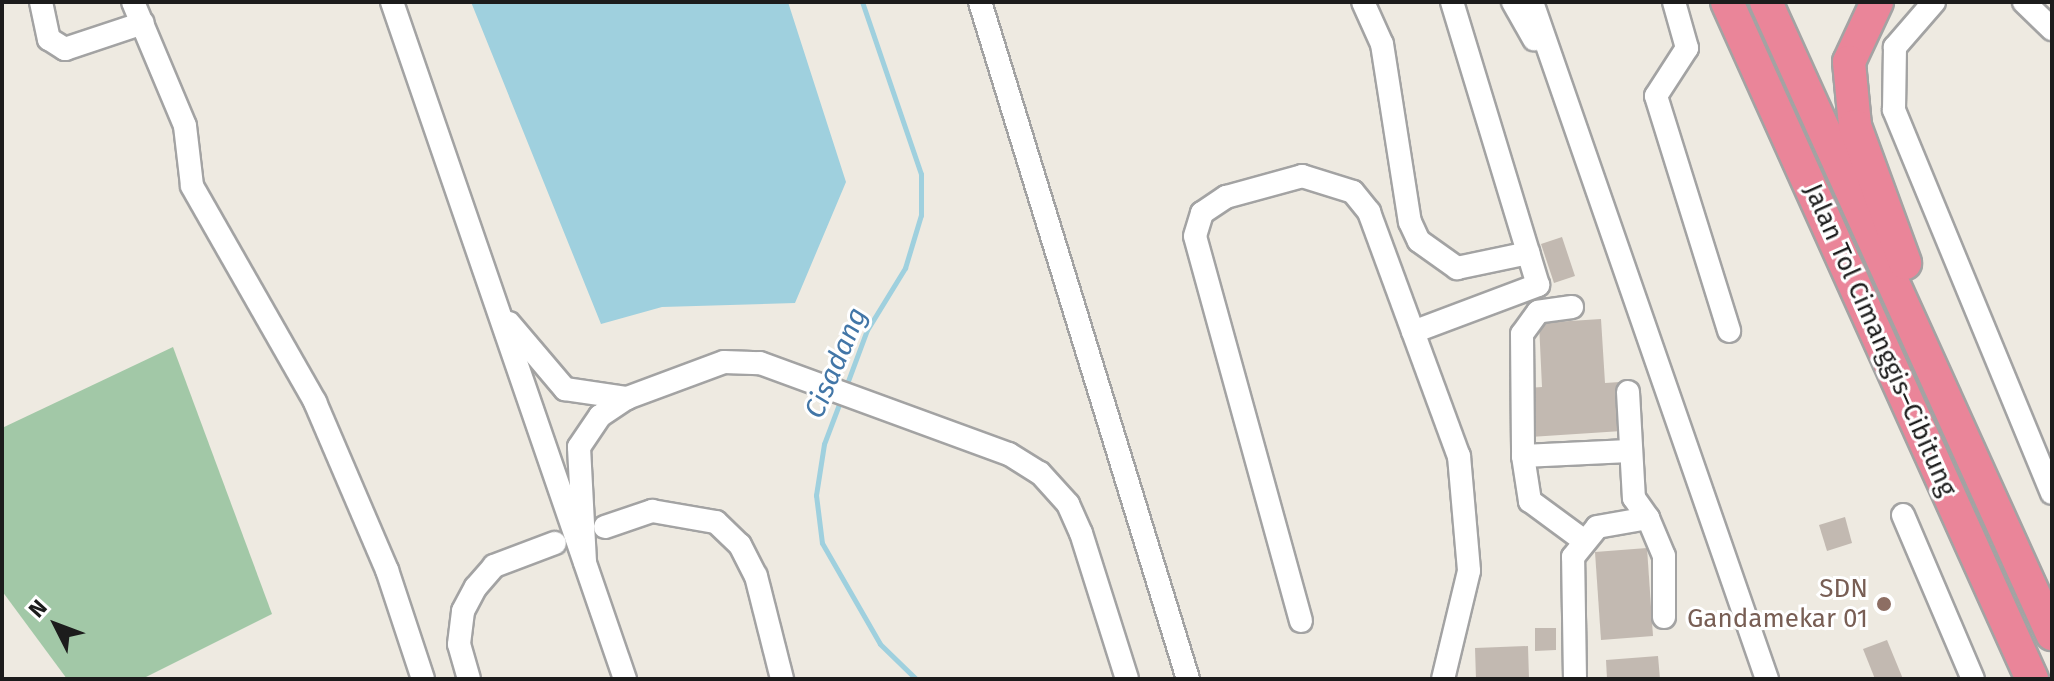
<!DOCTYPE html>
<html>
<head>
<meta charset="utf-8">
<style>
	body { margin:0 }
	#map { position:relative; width:2054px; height:681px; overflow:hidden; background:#eeeae1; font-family:"Fira Sans",sans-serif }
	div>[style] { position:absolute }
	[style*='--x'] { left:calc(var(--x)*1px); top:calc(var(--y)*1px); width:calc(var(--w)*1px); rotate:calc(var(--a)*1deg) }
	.cemetery>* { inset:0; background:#a2c8a7 }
	.water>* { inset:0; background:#9fd0de }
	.stream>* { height:5px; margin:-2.5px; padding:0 2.5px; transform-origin:2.5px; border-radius:2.5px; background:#9fd0de }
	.building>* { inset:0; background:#c2b9b1 }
	.roads { filter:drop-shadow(2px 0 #a3a3a3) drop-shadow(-2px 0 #a3a3a3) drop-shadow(0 2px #a3a3a3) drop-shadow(0 -2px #a3a3a3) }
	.minor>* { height:22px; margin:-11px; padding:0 11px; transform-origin:11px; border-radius:11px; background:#fff }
	.highway>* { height:32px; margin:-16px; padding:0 16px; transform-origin:16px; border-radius:16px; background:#ea8599 }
	.dots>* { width:22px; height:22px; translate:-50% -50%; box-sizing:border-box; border:4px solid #fff; border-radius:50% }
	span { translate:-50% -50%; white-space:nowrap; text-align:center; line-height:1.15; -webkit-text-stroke:6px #fff; paint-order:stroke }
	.street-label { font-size:26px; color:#1c1c1c }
	.education-label { font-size:26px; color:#785e54 }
	.right { translate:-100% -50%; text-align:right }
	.water-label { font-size:28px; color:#4276a7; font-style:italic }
	.frame { position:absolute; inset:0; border:4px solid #1c1c1c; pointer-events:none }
	.north { position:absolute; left:16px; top:585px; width:80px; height:80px; -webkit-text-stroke:6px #fff; paint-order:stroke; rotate:312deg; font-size:22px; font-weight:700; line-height:32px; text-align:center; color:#1c1c1c }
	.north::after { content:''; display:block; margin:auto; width:28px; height:36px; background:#1c1c1c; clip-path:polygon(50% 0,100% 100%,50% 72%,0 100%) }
</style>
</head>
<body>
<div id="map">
	<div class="cemetery">
		<div style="clip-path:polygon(173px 347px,272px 614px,142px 679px,67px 679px,2px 591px,2px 428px)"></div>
	</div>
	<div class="water">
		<div style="clip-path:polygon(471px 2px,788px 2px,846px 182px,795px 303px,662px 307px,601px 324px)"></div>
	</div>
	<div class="stream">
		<div style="--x:845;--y:389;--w:63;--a:-69.6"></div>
		<div style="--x:867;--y:330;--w:73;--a:-58.5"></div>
		<div style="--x:905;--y:268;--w:55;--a:-73.2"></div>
		<div style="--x:921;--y:215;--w:41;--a:-90"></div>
		<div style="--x:921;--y:174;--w:182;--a:-108.9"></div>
		<div style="--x:841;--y:399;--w:48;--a:110.7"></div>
		<div style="--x:824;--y:444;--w:52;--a:98.9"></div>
		<div style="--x:816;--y:495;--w:48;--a:82.9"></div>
		<div style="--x:822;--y:543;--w:116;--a:60.1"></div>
		<div style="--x:880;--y:644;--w:50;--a:44.2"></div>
	</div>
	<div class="building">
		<div style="clip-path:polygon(1562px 237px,1575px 276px,1554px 283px,1541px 244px)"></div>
		<div style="clip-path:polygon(1601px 319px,1605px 383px,1620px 382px,1622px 431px,1530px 437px,1527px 388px,1542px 387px,1539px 323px)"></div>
		<div style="clip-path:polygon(1845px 517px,1852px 543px,1827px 551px,1819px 525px)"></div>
		<div style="clip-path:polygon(1647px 548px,1653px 636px,1601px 640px,1595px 552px)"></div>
		<div style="clip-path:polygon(1535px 628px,1556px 628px,1556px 650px,1535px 651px)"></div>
		<div style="clip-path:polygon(1887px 640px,1903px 679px,1875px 679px,1863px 649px)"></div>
		<div style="clip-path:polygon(1528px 646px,1529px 679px,1476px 679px,1475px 648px)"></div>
		<div style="clip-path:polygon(1658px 656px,1660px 679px,1607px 679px,1606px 660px)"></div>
	</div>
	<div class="roads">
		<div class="minor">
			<div style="--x:41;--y:2;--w:38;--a:78"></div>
			<div style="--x:49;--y:39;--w:19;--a:32"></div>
			<div style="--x:65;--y:49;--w:82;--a:-18.4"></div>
			<div style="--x:133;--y:2;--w:134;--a:67.2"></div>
			<div style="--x:185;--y:126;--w:60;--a:83.3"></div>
			<div style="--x:192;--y:186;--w:249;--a:60.3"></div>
			<div style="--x:315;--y:402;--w:183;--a:66.8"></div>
			<div style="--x:387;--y:570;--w:115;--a:71.7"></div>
			<div style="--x:392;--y:2;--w:716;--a:71.01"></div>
			<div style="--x:980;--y:2;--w:708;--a:72.92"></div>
			<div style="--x:1363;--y:2;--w:46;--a:65.7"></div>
			<div style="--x:1382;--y:44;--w:180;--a:81.1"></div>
			<div style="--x:1410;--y:222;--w:21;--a:65"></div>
			<div style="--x:1419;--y:241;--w:47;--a:35.4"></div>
			<div style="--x:1457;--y:268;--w:73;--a:-11.9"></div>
			<div style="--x:1513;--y:2;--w:43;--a:60.4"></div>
			<div style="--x:1532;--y:2;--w:717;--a:70.86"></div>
			<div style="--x:1674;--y:2;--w:48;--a:74.2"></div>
			<div style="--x:1687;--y:48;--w:57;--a:122.9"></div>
			<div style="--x:1656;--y:96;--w:246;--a:72.7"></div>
			<div style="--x:1934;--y:2;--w:60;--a:130.9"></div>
			<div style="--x:1895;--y:47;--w:63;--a:90.9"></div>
			<div style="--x:1894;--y:110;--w:414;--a:67.6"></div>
			<div style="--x:2024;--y:2;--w:39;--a:44"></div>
			<div style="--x:1572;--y:307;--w:34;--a:172"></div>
			<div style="--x:1538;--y:312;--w:27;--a:126"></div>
			<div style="--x:1522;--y:334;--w:122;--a:89.5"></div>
			<div style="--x:1523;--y:456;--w:46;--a:81.2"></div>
			<div style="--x:1530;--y:501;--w:66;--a:36.3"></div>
			<div style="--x:509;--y:323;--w:87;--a:49.7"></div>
			<div style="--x:565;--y:389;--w:63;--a:8.3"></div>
			<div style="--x:1413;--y:332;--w:134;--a:-20.6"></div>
			<div style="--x:1538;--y:285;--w:296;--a:-106.9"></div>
			<div style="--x:1628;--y:392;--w:106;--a:86.8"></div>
			<div style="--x:1634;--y:498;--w:24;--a:55"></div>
			<div style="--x:1523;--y:456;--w:106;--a:-2.7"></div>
			<div style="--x:1903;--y:515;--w:178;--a:66.9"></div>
			<div style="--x:605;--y:527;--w:50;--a:-18.8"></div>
			<div style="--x:652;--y:511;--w:65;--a:9.8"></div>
			<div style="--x:716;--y:522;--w:33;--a:44"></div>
			<div style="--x:740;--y:545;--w:35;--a:63"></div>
			<div style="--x:756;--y:576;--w:106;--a:75.8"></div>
			<div style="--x:585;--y:562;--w:115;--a:-93"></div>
			<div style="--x:579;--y:447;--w:37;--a:-56"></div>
			<div style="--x:600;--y:416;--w:32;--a:-34"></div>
			<div style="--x:627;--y:398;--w:103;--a:-20.4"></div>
			<div style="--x:724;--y:362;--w:36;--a:2"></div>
			<div style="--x:760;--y:363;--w:265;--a:20.1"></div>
			<div style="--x:1009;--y:454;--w:36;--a:32"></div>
			<div style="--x:1040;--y:473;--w:42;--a:47.9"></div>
			<div style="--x:1068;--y:504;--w:32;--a:66"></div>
			<div style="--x:1081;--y:533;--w:153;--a:72.5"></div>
			<div style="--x:1301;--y:621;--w:399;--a:-105.4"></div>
			<div style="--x:1195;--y:236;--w:24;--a:-73"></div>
			<div style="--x:1202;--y:213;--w:29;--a:-34"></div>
			<div style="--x:1226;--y:197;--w:79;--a:-15.4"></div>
			<div style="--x:1302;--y:176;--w:53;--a:17.4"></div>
			<div style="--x:1353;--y:192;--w:26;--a:51"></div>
			<div style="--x:1369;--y:212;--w:260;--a:69.8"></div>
			<div style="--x:1459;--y:456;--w:115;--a:85"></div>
			<div style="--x:1469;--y:571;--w:111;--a:103.5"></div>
			<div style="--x:469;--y:679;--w:36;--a:-106"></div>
			<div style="--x:459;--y:644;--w:33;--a:-83"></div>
			<div style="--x:463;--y:611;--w:27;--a:-62"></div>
			<div style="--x:476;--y:587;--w:28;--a:-49"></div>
			<div style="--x:494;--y:566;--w:65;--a:-20.7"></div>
			<div style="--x:1575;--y:679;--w:122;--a:-90.9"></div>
			<div style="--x:1573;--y:557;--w:38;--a:-51"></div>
			<div style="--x:1597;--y:527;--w:52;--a:-10"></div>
			<div style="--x:1648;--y:518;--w:41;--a:67.2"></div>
			<div style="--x:1664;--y:556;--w:61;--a:90"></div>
		</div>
		<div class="highway">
			<div style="--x:1727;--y:2;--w:743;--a:65.75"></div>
			<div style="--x:1766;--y:2;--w:694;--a:65.65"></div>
			<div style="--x:1877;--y:2;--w:66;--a:115"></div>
			<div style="--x:1849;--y:62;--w:64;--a:84.6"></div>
			<div style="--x:1855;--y:126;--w:146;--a:69.9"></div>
		</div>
	</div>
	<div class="dots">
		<div style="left:1884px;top:604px;background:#8d6e63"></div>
	</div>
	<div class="street-label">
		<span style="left:1880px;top:340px;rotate:66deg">Jalan Tol Cimanggis–Cibitung</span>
	</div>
	<div class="education-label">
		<span class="right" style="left:1868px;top:604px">SDN<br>Gandamekar 01</span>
	</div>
	<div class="water-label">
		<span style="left:836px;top:363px;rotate:-67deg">Cisadang</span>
	</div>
	<div class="frame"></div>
	<div class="north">N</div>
</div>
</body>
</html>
